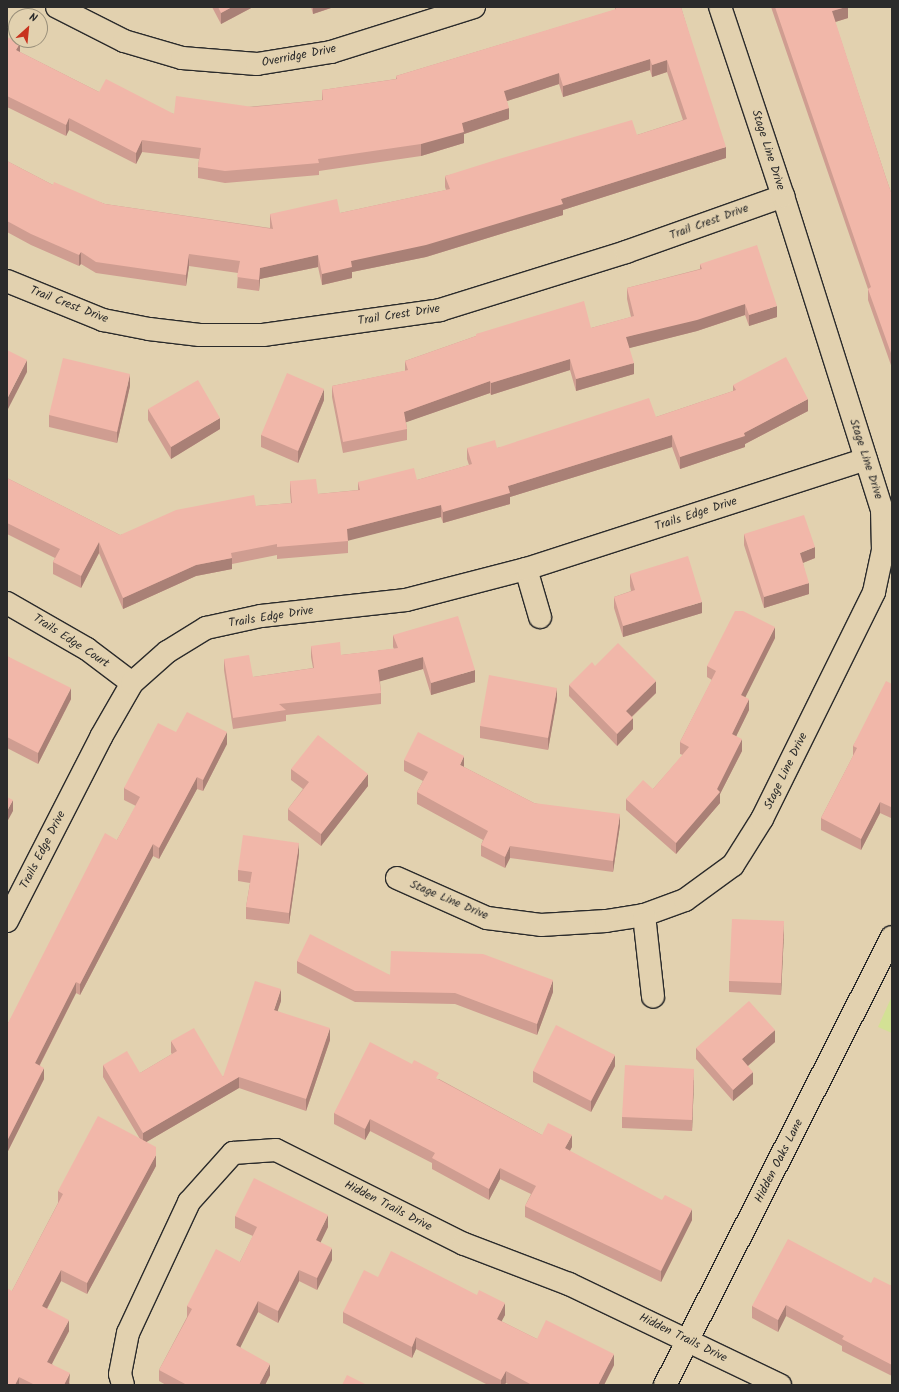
<!DOCTYPE html>
<html>
<head>
<meta charset="utf-8">
<style>
	body { margin:0 }
	#map { position:relative; width:899px; height:1392px; overflow:hidden; background:#e2d1af; font-family:Kalam,sans-serif }
	div>[style] { position:absolute }
	[style*='--x'] { left:calc(var(--x)*1px); top:calc(var(--y)*1px); width:calc(var(--w)*1px); rotate:calc(var(--a)*1deg) }
	.green>* { inset:0; background:#d3e195 }
	.roads { filter:drop-shadow(1px 0 #2b2b2b) drop-shadow(-1px 0 #2b2b2b) drop-shadow(0 1px #2b2b2b) drop-shadow(0 -1px #2b2b2b) }
	.minor>* { height:22px; margin:-11px; padding:0 11px; transform-origin:11px; border-radius:11px; background:#e2d1af }
	.wall>* { inset:0; background:#cf9d91 }
	.shaded-wall>* { inset:0; background:#a98076 }
	.building>* { inset:0; background:#f1b7a9 }
	span { translate:-50% -50%; white-space:nowrap; text-align:center; line-height:1.15; -webkit-text-stroke:3px #e2d1af; paint-order:stroke }
	.street-label { font-size:12px; color:#2b2b2b }
	.frame { position:absolute; inset:0; border:8px solid #2b2b2b; pointer-events:none }
	.north { position:absolute; left:8px; top:8px; width:40px; height:40px; box-sizing:border-box; background:#e2d1af; border:1px solid #998f7a; border-radius:50%; rotate:27deg; font-size:11px; font-weight:700; line-height:16px; text-align:center; color:#2b2b2b }
	.north::after { content:''; display:block; margin:auto; width:14px; height:18px; background:#c8321e; clip-path:polygon(50% 0,100% 100%,50% 72%,0 100%) }
</style>
</head>
<body>
<div id="map">
	<div class="green">
		<div style="clip-path:polygon(892px 996px,892px 1033px,878px 1027px)"></div>
	</div>
	<div class="roads">
		<div class="minor">
			<div style="--x:57;--y:7;--w:75;--a:26.9"></div>
			<div style="--x:124;--y:41;--w:60;--a:16.3"></div>
			<div style="--x:182;--y:58;--w:75;--a:4.6"></div>
			<div style="--x:257;--y:64;--w:75;--a:-9.2"></div>
			<div style="--x:331;--y:52;--w:150;--a:-17.5"></div>
			<div style="--x:7;--y:281;--w:104;--a:22.1"></div>
			<div style="--x:103;--y:320;--w:47;--a:11.1"></div>
			<div style="--x:149;--y:329;--w:51;--a:6.7"></div>
			<div style="--x:200;--y:335;--w:63;--a:0"></div>
			<div style="--x:263;--y:335;--w:179;--a:-8"></div>
			<div style="--x:440;--y:310;--w:195;--a:-17.3"></div>
			<div style="--x:626;--y:252;--w:167;--a:-19.6"></div>
			<div style="--x:526;--y:569;--w:50;--a:73.7"></div>
			<div style="--x:7;--y:603;--w:92;--a:29.9"></div>
			<div style="--x:87;--y:649;--w:56;--a:37.1"></div>
			<div style="--x:397;--y:878;--w:98;--a:24"></div>
			<div style="--x:487;--y:918;--w:54;--a:7.4"></div>
			<div style="--x:541;--y:925;--w:65;--a:-3.5"></div>
			<div style="--x:606;--y:921;--w:38;--a:-9"></div>
			<div style="--x:644;--y:915;--w:44;--a:-20.1"></div>
			<div style="--x:685;--y:900;--w:59;--a:-36.1"></div>
			<div style="--x:733;--y:865;--w:54;--a:-57.8"></div>
			<div style="--x:762;--y:819;--w:253;--a:-63.7"></div>
			<div style="--x:874;--y:592;--w:43;--a:-77.9"></div>
			<div style="--x:883;--y:550;--w:40;--a:-91.4"></div>
			<div style="--x:882;--y:510;--w:329;--a:-107.5"></div>
			<div style="--x:783;--y:196;--w:199;--a:-108.4"></div>
			<div style="--x:644;--y:915;--w:82;--a:83.7"></div>
			<div style="--x:7;--y:921;--w:207;--a:-62.9"></div>
			<div style="--x:101;--y:737;--w:62;--a:-60.1"></div>
			<div style="--x:132;--y:683;--w:47;--a:-41.5"></div>
			<div style="--x:167;--y:652;--w:46;--a:-31.6"></div>
			<div style="--x:206;--y:628;--w:56;--a:-12.3"></div>
			<div style="--x:261;--y:616;--w:146;--a:-6.3"></div>
			<div style="--x:406;--y:600;--w:124;--a:-14.5"></div>
			<div style="--x:526;--y:569;--w:357;--a:-17.9"></div>
			<div style="--x:123;--y:1385;--w:11;--a:-105"></div>
			<div style="--x:120;--y:1374;--w:42;--a:-79"></div>
			<div style="--x:128;--y:1333;--w:145;--a:-65"></div>
			<div style="--x:189;--y:1202;--w:66;--a:-48.1"></div>
			<div style="--x:233;--y:1153;--w:43;--a:-4"></div>
			<div style="--x:276;--y:1150;--w:210;--a:26.6"></div>
			<div style="--x:464;--y:1244;--w:112;--a:20.9"></div>
			<div style="--x:569;--y:1284;--w:234;--a:25.6"></div>
			<div style="--x:665;--y:1385;--w:502;--a:-63.13"></div>
		</div>
	</div>
	<div class="wall">
		<div style="clip-path:polygon(212px 7px,253px 7px,221px 24px)"></div>
		<div style="clip-path:polygon(311px 7px,334px 7px,313px 14px)"></div>
		<div style="clip-path:polygon(615px 7px,681px 7px,726px 158px,563px 210px,563px 215px,426px 257px,352px 272px,352px 278px,322px 285px,318px 267px,260px 279px,259px 291px,237px 288px,238px 273px,189px 266px,186px 286px,96px 273px,81px 264px,79px 266px,31px 245px,7px 232px,7px 161px,53px 185px,105px 204px,270px 228px,270px 214px,340px 213px,446px 190px,445px 187px,445px 176px,637px 135px,683px 120px,667px 72px,652px 77px,650px 70px,563px 97px,559px 84px,507px 101px,509px 119px,464px 134px,464px 143px,421px 156px,319px 171px,319px 175px,225px 183px,198px 178px,198px 167px,199px 159px,142px 152px,136px 164px,69px 130px,66px 136px,7px 107px,7px 37px,20px 52px,99px 92px,174px 114px,322px 100px,322px 90px,396px 79px,396px 76px,615px 10px)"></div>
		<div style="clip-path:polygon(771px 7px,848px 7px,848px 18px,835px 22px,886px 178px,892px 195px,892px 368px,868px 300px,868px 289px)"></div>
		<div style="clip-path:polygon(700px 264px,777px 317px,749px 326px,745px 315px,697px 331px,629px 348px,634px 374px,576px 391px,570px 370px,491px 395px,490px 393px,406px 422px,407px 429px,407px 440px,343px 453px,332px 397px,332px 386px,405px 371px,405px 361px,476px 336px,476px 334px,591px 328px,631px 317px,627px 299px,627px 288px,700px 269px)"></div>
		<div style="clip-path:polygon(733px 385px,808px 411px,745px 444px,745px 447px,680px 469px,672px 447px,510px 497px,510px 504px,443px 523px,441px 517px,348px 540px,348px 553px,277px 559px,277px 555px,232px 564px,232px 569px,196px 576px,123px 609px,99px 553px,81px 588px,53px 574px,53px 562px,55px 558px,7px 534px,7px 478px,120px 535px,256px 506px,291px 503px,290px 492px,290px 481px,318px 494px,358px 490px,358px 482px,417px 480px,469px 465px,467px 459px,467px 448px,497px 448px,656px 417px,733px 391px)"></div>
		<div style="clip-path:polygon(130px 386px,117px 443px,49px 427px,49px 415px)"></div>
		<div style="clip-path:polygon(324px 400px,298px 463px,261px 447px,261px 435px)"></div>
		<div style="clip-path:polygon(148px 409px,220px 429px,171px 459px,148px 420px)"></div>
		<div style="clip-path:polygon(744px 534px,815px 558px,803px 563px,809px 594px,764px 608px,744px 545px)"></div>
		<div style="clip-path:polygon(630px 574px,702px 613px,623px 637px,614px 608px,614px 597px,631px 591px,630px 586px)"></div>
		<div style="clip-path:polygon(393px 635px,475px 682px,431px 695px,423px 669px,380px 681px,381px 693px,381px 704px,286px 715px,286px 721px,233px 729px,224px 670px,224px 659px,253px 677px,313px 668px,311px 657px,311px 646px,341px 655px,394px 649px,393px 647px)"></div>
		<div style="clip-path:polygon(775px 638px,745px 697px,749px 710px,736px 736px,742px 751px,720px 794px,720px 803px,676px 854px,626px 810px,626px 799px,653px 789px,683px 755px,680px 754px,680px 742px,712px 680px,707px 677px,707px 666px)"></div>
		<div style="clip-path:polygon(7px 656px,71px 699px,38px 764px,7px 748px)"></div>
		<div style="clip-path:polygon(892px 684px,891px 818px,880px 813px,861px 850px,821px 830px,821px 818px,853px 756px,853px 746px)"></div>
		<div style="clip-path:polygon(569px 685px,656px 693px,632px 717px,633px 729px,617px 746px,569px 696px)"></div>
		<div style="clip-path:polygon(557px 699px,548px 750px,480px 738px,480px 726px)"></div>
		<div style="clip-path:polygon(176px 732px,227px 744px,203px 791px,197px 789px,159px 859px,153px 856px,80px 995px,76px 993px,40px 1065px,44px 1079px,7px 1153px,7px 1025px,117px 840px,136px 806px,124px 800px,124px 788px)"></div>
		<div style="clip-path:polygon(404px 760px,464px 767px,534px 803px,620px 825px,613px 872px,510px 858px,505px 868px,481px 856px,481px 845px,483px 840px,417px 804px,417px 792px,423px 781px,404px 771px)"></div>
		<div style="clip-path:polygon(291px 769px,368px 786px,321px 846px,288px 820px,288px 809px,303px 789px,291px 780px)"></div>
		<div style="clip-path:polygon(299px 854px,289px 924px,246px 919px,246px 907px,250px 883px,238px 881px,238px 870px)"></div>
		<div style="clip-path:polygon(784px 932px,781px 995px,729px 992px,729px 981px)"></div>
		<div style="clip-path:polygon(297px 961px,390px 975px,553px 992px,537px 1035px,455px 1004px,355px 1002px,297px 973px)"></div>
		<div style="clip-path:polygon(281px 1001px,277px 1011px,330px 1040px,306px 1111px,239px 1088px,146px 1142px,156px 1166px,87px 1294px,61px 1281px,47px 1309px,69px 1331px,52px 1364px,70px 1384px,69px 1385px,7px 1385px,12px 1291px,58px 1203px,58px 1191px,140px 1139px,103px 1077px,103px 1065px,140px 1073px,172px 1054px,171px 1053px,171px 1041px,223px 1077px)"></div>
		<div style="clip-path:polygon(775px 1042px,748px 1066px,753px 1084px,733px 1101px,696px 1059px,696px 1048px)"></div>
		<div style="clip-path:polygon(615px 1066px,591px 1112px,533px 1082px,533px 1071px)"></div>
		<div style="clip-path:polygon(439px 1079px,542px 1135px,572px 1147px,569px 1151px,692px 1220px,661px 1282px,525px 1217px,525px 1206px,531px 1194px,500px 1179px,489px 1200px,432px 1169px,432px 1163px,370px 1131px,365px 1140px,334px 1124px,334px 1113px)"></div>
		<div style="clip-path:polygon(694px 1080px,692px 1131px,622px 1128px,622px 1117px)"></div>
		<div style="clip-path:polygon(235px 1216px,328px 1227px,320px 1242px,332px 1260px,317px 1290px,299px 1281px,278px 1323px,258px 1312px,240px 1347px,270px 1375px,265px 1385px,166px 1385px,159px 1381px,159px 1370px,187px 1317px,187px 1306px,240px 1262px,253px 1236px,235px 1228px)"></div>
		<div style="clip-path:polygon(378px 1277px,505px 1315px,501px 1321px,537px 1339px,614px 1365px,604px 1385px,510px 1385px,506px 1383px,504px 1385px,488px 1385px,416px 1349px,412px 1358px,343px 1323px,343px 1312px)"></div>
		<div style="clip-path:polygon(871px 1283px,892px 1286px,892px 1376px,842px 1351px,842px 1346px,786px 1316px,778px 1332px,752px 1318px,752px 1306px)"></div>
	</div>
	<div class="shaded-wall">
		<div style="clip-path:polygon(232px 7px,253px 7px,221px 24px,221px 13px)"></div>
		<div style="clip-path:polygon(313px 7px,334px 7px,313px 14px)"></div>
		<div style="clip-path:polygon(846px 7px,848px 7px,848px 18px,832px 23px,832px 11px)"></div>
		<div style="clip-path:polygon(20px 43px,20px 55px,16px 50px)"></div>
		<div style="clip-path:polygon(650px 59px,650px 70px,563px 97px,563px 86px)"></div>
		<div style="clip-path:polygon(667px 60px,667px 72px,652px 77px,652px 65px)"></div>
		<div style="clip-path:polygon(559px 73px,559px 84px,504px 102px,504px 91px)"></div>
		<div style="clip-path:polygon(509px 108px,509px 119px,464px 134px,464px 143px,421px 156px,421px 144px,462px 123px)"></div>
		<div style="clip-path:polygon(69px 118px,69px 130px,66px 136px,66px 125px)"></div>
		<div style="clip-path:polygon(142px 140px,142px 152px,136px 164px,136px 153px)"></div>
		<div style="clip-path:polygon(726px 147px,726px 158px,563px 210px,563px 215px,426px 257px,352px 272px,352px 278px,322px 285px,322px 274px,351px 261px,561px 199px)"></div>
		<div style="clip-path:polygon(81px 252px,81px 264px,79px 266px,79px 255px)"></div>
		<div style="clip-path:polygon(189px 254px,189px 266px,186px 286px,186px 275px)"></div>
		<div style="clip-path:polygon(318px 255px,318px 267px,260px 279px,259px 291px,259px 280px,260px 268px)"></div>
		<div style="clip-path:polygon(745px 304px,745px 315px,697px 331px,626px 349px,626px 337px)"></div>
		<div style="clip-path:polygon(777px 306px,777px 317px,749px 326px,749px 315px)"></div>
		<div style="clip-path:polygon(570px 359px,570px 370px,491px 395px,491px 383px)"></div>
		<div style="clip-path:polygon(27px 360px,27px 372px,7px 411px,7px 399px)"></div>
		<div style="clip-path:polygon(634px 363px,634px 374px,576px 391px,576px 379px)"></div>
		<div style="clip-path:polygon(130px 374px,130px 386px,117px 443px,117px 432px)"></div>
		<div style="clip-path:polygon(490px 381px,490px 393px,404px 423px,404px 412px)"></div>
		<div style="clip-path:polygon(324px 389px,324px 400px,298px 463px,298px 451px)"></div>
		<div style="clip-path:polygon(808px 399px,808px 411px,745px 444px,745px 447px,680px 469px,680px 457px,744px 433px)"></div>
		<div style="clip-path:polygon(220px 418px,220px 429px,171px 459px,171px 447px)"></div>
		<div style="clip-path:polygon(672px 435px,672px 447px,510px 497px,510px 504px,443px 523px,443px 512px,508px 486px)"></div>
		<div style="clip-path:polygon(441px 505px,441px 517px,347px 541px,347px 529px)"></div>
		<div style="clip-path:polygon(99px 542px,99px 553px,81px 588px,81px 576px)"></div>
		<div style="clip-path:polygon(815px 547px,815px 558px,800px 564px,800px 553px)"></div>
		<div style="clip-path:polygon(232px 558px,232px 569px,196px 576px,123px 609px,123px 598px,196px 565px)"></div>
		<div style="clip-path:polygon(809px 583px,809px 594px,764px 608px,764px 597px)"></div>
		<div style="clip-path:polygon(702px 602px,702px 613px,623px 637px,623px 626px)"></div>
		<div style="clip-path:polygon(775px 627px,775px 638px,741px 706px,741px 695px)"></div>
		<div style="clip-path:polygon(423px 657px,423px 669px,378px 682px,378px 670px)"></div>
		<div style="clip-path:polygon(475px 670px,475px 682px,431px 695px,431px 683px)"></div>
		<div style="clip-path:polygon(656px 681px,656px 693px,626px 722px,626px 711px)"></div>
		<div style="clip-path:polygon(71px 688px,71px 699px,38px 764px,38px 753px)"></div>
		<div style="clip-path:polygon(557px 688px,557px 699px,548px 750px,548px 738px)"></div>
		<div style="clip-path:polygon(749px 699px,749px 710px,732px 745px,732px 734px)"></div>
		<div style="clip-path:polygon(633px 718px,633px 729px,617px 746px,617px 734px)"></div>
		<div style="clip-path:polygon(227px 732px,227px 744px,203px 791px,203px 780px)"></div>
		<div style="clip-path:polygon(742px 739px,742px 751px,720px 794px,720px 803px,676px 854px,676px 843px,717px 789px)"></div>
		<div style="clip-path:polygon(464px 756px,464px 767px,460px 765px)"></div>
		<div style="clip-path:polygon(368px 774px,368px 786px,321px 846px,321px 834px)"></div>
		<div style="clip-path:polygon(197px 777px,197px 789px,159px 859px,159px 848px)"></div>
		<div style="clip-path:polygon(13px 800px,13px 811px,7px 822px,7px 811px)"></div>
		<div style="clip-path:polygon(880px 802px,880px 813px,861px 850px,861px 839px)"></div>
		<div style="clip-path:polygon(892px 805px,892px 816px,891px 818px,891px 807px)"></div>
		<div style="clip-path:polygon(620px 814px,620px 825px,613px 872px,613px 861px)"></div>
		<div style="clip-path:polygon(299px 843px,299px 854px,289px 924px,289px 913px)"></div>
		<div style="clip-path:polygon(153px 844px,153px 856px,80px 995px,80px 984px)"></div>
		<div style="clip-path:polygon(510px 846px,510px 858px,505px 868px,505px 857px)"></div>
		<div style="clip-path:polygon(784px 921px,784px 932px,781px 995px,781px 983px)"></div>
		<div style="clip-path:polygon(553px 980px,553px 992px,537px 1035px,537px 1024px)"></div>
		<div style="clip-path:polygon(76px 982px,76px 993px,35px 1074px,35px 1063px)"></div>
		<div style="clip-path:polygon(281px 989px,281px 1001px,274px 1022px,274px 1010px)"></div>
		<div style="clip-path:polygon(330px 1028px,330px 1040px,306px 1111px,306px 1099px)"></div>
		<div style="clip-path:polygon(775px 1030px,775px 1042px,742px 1071px,742px 1059px)"></div>
		<div style="clip-path:polygon(615px 1055px,615px 1066px,591px 1112px,591px 1101px)"></div>
		<div style="clip-path:polygon(44px 1068px,44px 1079px,7px 1153px,7px 1141px)"></div>
		<div style="clip-path:polygon(694px 1069px,694px 1080px,692px 1131px,692px 1120px)"></div>
		<div style="clip-path:polygon(753px 1072px,753px 1084px,733px 1101px,733px 1090px)"></div>
		<div style="clip-path:polygon(239px 1077px,239px 1088px,143px 1144px,143px 1133px)"></div>
		<div style="clip-path:polygon(370px 1119px,370px 1131px,365px 1140px,365px 1129px)"></div>
		<div style="clip-path:polygon(572px 1135px,572px 1147px,565px 1160px,565px 1148px)"></div>
		<div style="clip-path:polygon(156px 1155px,156px 1166px,87px 1294px,87px 1283px)"></div>
		<div style="clip-path:polygon(500px 1168px,500px 1179px,489px 1200px,489px 1189px)"></div>
		<div style="clip-path:polygon(692px 1209px,692px 1220px,661px 1282px,661px 1271px)"></div>
		<div style="clip-path:polygon(328px 1215px,328px 1227px,316px 1252px,316px 1240px)"></div>
		<div style="clip-path:polygon(332px 1248px,332px 1260px,317px 1290px,317px 1278px)"></div>
		<div style="clip-path:polygon(61px 1270px,61px 1281px,42px 1318px,42px 1306px)"></div>
		<div style="clip-path:polygon(299px 1270px,299px 1281px,278px 1323px,278px 1311px)"></div>
		<div style="clip-path:polygon(258px 1301px,258px 1312px,236px 1356px,236px 1345px)"></div>
		<div style="clip-path:polygon(505px 1303px,505px 1315px,497px 1330px,497px 1319px)"></div>
		<div style="clip-path:polygon(786px 1305px,786px 1316px,778px 1332px,778px 1320px)"></div>
		<div style="clip-path:polygon(69px 1320px,69px 1331px,47px 1373px,47px 1362px)"></div>
		<div style="clip-path:polygon(416px 1337px,416px 1349px,412px 1358px,412px 1347px)"></div>
		<div style="clip-path:polygon(614px 1354px,614px 1365px,604px 1385px,598px 1385px)"></div>
		<div style="clip-path:polygon(270px 1364px,270px 1375px,265px 1385px,259px 1385px)"></div>
		<div style="clip-path:polygon(506px 1371px,506px 1383px,504px 1385px,501px 1385px,501px 1380px)"></div>
		<div style="clip-path:polygon(70px 1373px,69px 1385px,64px 1385px)"></div>
		<div style="clip-path:polygon(19px 1377px,19px 1385px,15px 1385px)"></div>
	</div>
	<div class="building">
		<div style="clip-path:polygon(218px 7px,232px 7px,221px 13px)"></div>
		<div style="clip-path:polygon(615px 7px,681px 7px,726px 147px,561px 199px,563px 204px,426px 245px,351px 261px,352px 267px,322px 274px,318px 255px,260px 268px,259px 280px,237px 277px,240px 261px,189px 254px,186px 275px,96px 262px,81px 252px,79px 255px,31px 234px,7px 221px,7px 161px,53px 185px,54px 182px,105px 204px,273px 229px,270px 214px,337px 199px,340px 213px,450px 189px,445px 176px,499px 159px,632px 120px,637px 135px,687px 119px,667px 60px,652px 65px,650px 59px,563px 86px,559px 73px,504px 91px,509px 108px,462px 123px,464px 132px,421px 144px,318px 159px,319px 163px,225px 171px,198px 167px,201px 148px,142px 140px,136px 153px,69px 118px,66px 125px,7px 96px,7px 37px,20px 43px,16px 50px,99px 92px,106px 79px,174px 114px,176px 96px,253px 107px,323px 100px,322px 90px,397px 79px,396px 76px,616px 9px)"></div>
		<div style="clip-path:polygon(775px 7px,846px 7px,832px 11px,886px 178px,892px 195px,892px 356px,868px 289px,871px 287px)"></div>
		<div style="clip-path:polygon(757px 245px,777px 306px,749px 315px,745px 304px,697px 320px,626px 337px,634px 363px,576px 379px,570px 359px,491px 383px,490px 381px,404px 412px,407px 429px,343px 442px,332px 386px,408px 370px,405px 361px,476px 336px,476px 334px,584px 301px,591px 328px,634px 316px,627px 288px,702px 269px,700px 264px)"></div>
		<div style="clip-path:polygon(7px 350px,27px 360px,7px 399px)"></div>
		<div style="clip-path:polygon(786px 357px,808px 399px,744px 433px,745px 436px,680px 457px,672px 435px,508px 486px,510px 493px,443px 512px,441px 505px,347px 529px,348px 541px,277px 547px,277px 544px,231px 553px,232px 558px,196px 565px,123px 598px,99px 542px,81px 576px,53px 562px,60px 549px,7px 523px,7px 478px,120px 535px,176px 510px,254px 495px,256px 506px,292px 503px,290px 481px,316px 479px,318px 494px,360px 490px,358px 482px,414px 468px,417px 480px,472px 464px,467px 448px,495px 440px,497px 448px,649px 398px,656px 417px,736px 390px,733px 385px)"></div>
		<div style="clip-path:polygon(63px 358px,130px 374px,117px 432px,49px 415px)"></div>
		<div style="clip-path:polygon(287px 373px,324px 389px,298px 451px,261px 435px)"></div>
		<div style="clip-path:polygon(198px 380px,220px 418px,171px 447px,148px 409px)"></div>
		<div style="clip-path:polygon(804px 515px,815px 547px,800px 553px,809px 583px,764px 597px,744px 534px)"></div>
		<div style="clip-path:polygon(688px 556px,702px 602px,623px 626px,614px 597px,635px 590px,630px 574px)"></div>
		<div style="clip-path:polygon(735px 611px,743px 611px,775px 627px,741px 695px,749px 699px,732px 734px,742px 739px,717px 789px,720px 792px,676px 843px,626px 799px,643px 780px,653px 789px,689px 747px,680px 742px,716px 671px,707px 666px)"></div>
		<div style="clip-path:polygon(458px 616px,475px 670px,431px 683px,423px 657px,378px 670px,381px 693px,279px 704px,286px 710px,233px 718px,224px 659px,249px 655px,253px 677px,314px 668px,311px 646px,340px 642px,341px 655px,398px 648px,393px 635px)"></div>
		<div style="clip-path:polygon(618px 643px,656px 681px,626px 711px,633px 718px,617px 734px,569px 685px,592px 662px,595px 666px)"></div>
		<div style="clip-path:polygon(7px 656px,71px 688px,38px 753px,7px 737px)"></div>
		<div style="clip-path:polygon(489px 675px,557px 688px,548px 738px,480px 726px)"></div>
		<div style="clip-path:polygon(886px 681px,892px 684px,892px 683px,892px 805px,891px 807px,880px 802px,861px 839px,821px 818px,857px 748px,853px 746px)"></div>
		<div style="clip-path:polygon(187px 712px,227px 732px,203px 780px,197px 777px,159px 848px,153px 844px,80px 984px,76px 982px,35px 1063px,44px 1068px,7px 1141px,7px 1025px,105px 833px,117px 840px,140px 797px,124px 788px,158px 723px,176px 732px)"></div>
		<div style="clip-path:polygon(418px 732px,464px 756px,460px 765px,534px 803px,620px 814px,613px 861px,510px 846px,505px 857px,481px 845px,488px 831px,417px 792px,428px 772px,404px 760px)"></div>
		<div style="clip-path:polygon(318px 735px,368px 774px,321px 834px,288px 809px,309px 782px,291px 769px)"></div>
		<div style="clip-path:polygon(7px 797px,13px 800px,7px 811px)"></div>
		<div style="clip-path:polygon(243px 835px,299px 843px,289px 913px,246px 907px,252px 872px,238px 870px)"></div>
		<div style="clip-path:polygon(732px 919px,784px 921px,781px 983px,729px 981px)"></div>
		<div style="clip-path:polygon(310px 934px,390px 975px,391px 951px,483px 954px,553px 980px,537px 1024px,455px 993px,355px 991px,297px 961px)"></div>
		<div style="clip-path:polygon(255px 981px,281px 989px,274px 1010px,330px 1028px,306px 1099px,239px 1077px,143px 1133px,103px 1065px,127px 1051px,140px 1073px,177px 1051px,171px 1041px,194px 1028px,223px 1077px)"></div>
		<div style="clip-path:polygon(749px 1001px,775px 1030px,742px 1059px,753px 1072px,733px 1090px,696px 1048px)"></div>
		<div style="clip-path:polygon(556px 1025px,615px 1055px,591px 1101px,533px 1071px)"></div>
		<div style="clip-path:polygon(370px 1042px,412px 1064px,414px 1060px,439px 1073px,436px 1078px,542px 1135px,548px 1123px,572px 1135px,565px 1148px,662px 1200px,665px 1195px,692px 1209px,661px 1271px,525px 1206px,536px 1186px,500px 1168px,489px 1189px,432px 1158px,435px 1153px,370px 1119px,365px 1129px,334px 1113px)"></div>
		<div style="clip-path:polygon(625px 1065px,694px 1069px,692px 1120px,622px 1117px)"></div>
		<div style="clip-path:polygon(98px 1116px,156px 1147px,156px 1155px,87px 1283px,61px 1270px,42px 1306px,69px 1320px,47px 1362px,70px 1373px,64px 1385px,35px 1385px,19px 1377px,15px 1385px,7px 1385px,7px 1288px,12px 1291px,63px 1194px,58px 1191px)"></div>
		<div style="clip-path:polygon(254px 1178px,328px 1215px,316px 1240px,332px 1248px,317px 1278px,299px 1270px,278px 1311px,258px 1301px,236px 1345px,270px 1364px,259px 1385px,187px 1385px,159px 1370px,192px 1309px,187px 1306px,216px 1249px,240px 1262px,257px 1227px,235px 1216px)"></div>
		<div style="clip-path:polygon(788px 1239px,871px 1283px,874px 1277px,892px 1286px,892px 1365px,842px 1339px,844px 1336px,786px 1305px,778px 1320px,752px 1306px)"></div>
		<div style="clip-path:polygon(391px 1251px,477px 1295px,479px 1290px,505px 1303px,497px 1319px,537px 1339px,546px 1320px,614px 1354px,598px 1385px,532px 1385px,506px 1371px,501px 1380px,416px 1337px,412px 1347px,343px 1312px,364px 1270px,378px 1277px)"></div>
		<div style="clip-path:polygon(347px 1375px,367px 1385px,342px 1385px)"></div>
	</div>
	<div class="street-label">
		<span style="left:299px;top:56px;rotate:-11deg">Overridge Drive</span>
		<span style="left:768px;top:150px;rotate:72deg">Stage Line Drive</span>
		<span style="left:709px;top:222px;rotate:-20deg">Trail Crest Drive</span>
		<span style="left:69px;top:305px;rotate:21deg">Trail Crest Drive</span>
		<span style="left:399px;top:315px;rotate:-9deg">Trail Crest Drive</span>
		<span style="left:866px;top:459px;rotate:72deg">Stage Line Drive</span>
		<span style="left:696px;top:514px;rotate:-18deg">Trails Edge Drive</span>
		<span style="left:271px;top:617px;rotate:-9deg">Trails Edge Drive</span>
		<span style="left:71px;top:641px;rotate:33deg">Trails Edge Court</span>
		<span style="left:786px;top:771px;rotate:-64deg">Stage Line Drive</span>
		<span style="left:43px;top:850px;rotate:-63deg">Trails Edge Drive</span>
		<span style="left:449px;top:900px;rotate:23deg">Stage Line Drive</span>
		<span style="left:779px;top:1161px;rotate:-63deg">Hidden Oaks Lane</span>
		<span style="left:388px;top:1206px;rotate:27deg">Hidden Trails Drive</span>
		<span style="left:683px;top:1338px;rotate:26deg">Hidden Trails Drive</span>
	</div>
	<div class="frame"></div>
	<div class="north">N</div>
</div>
</body>
</html>
